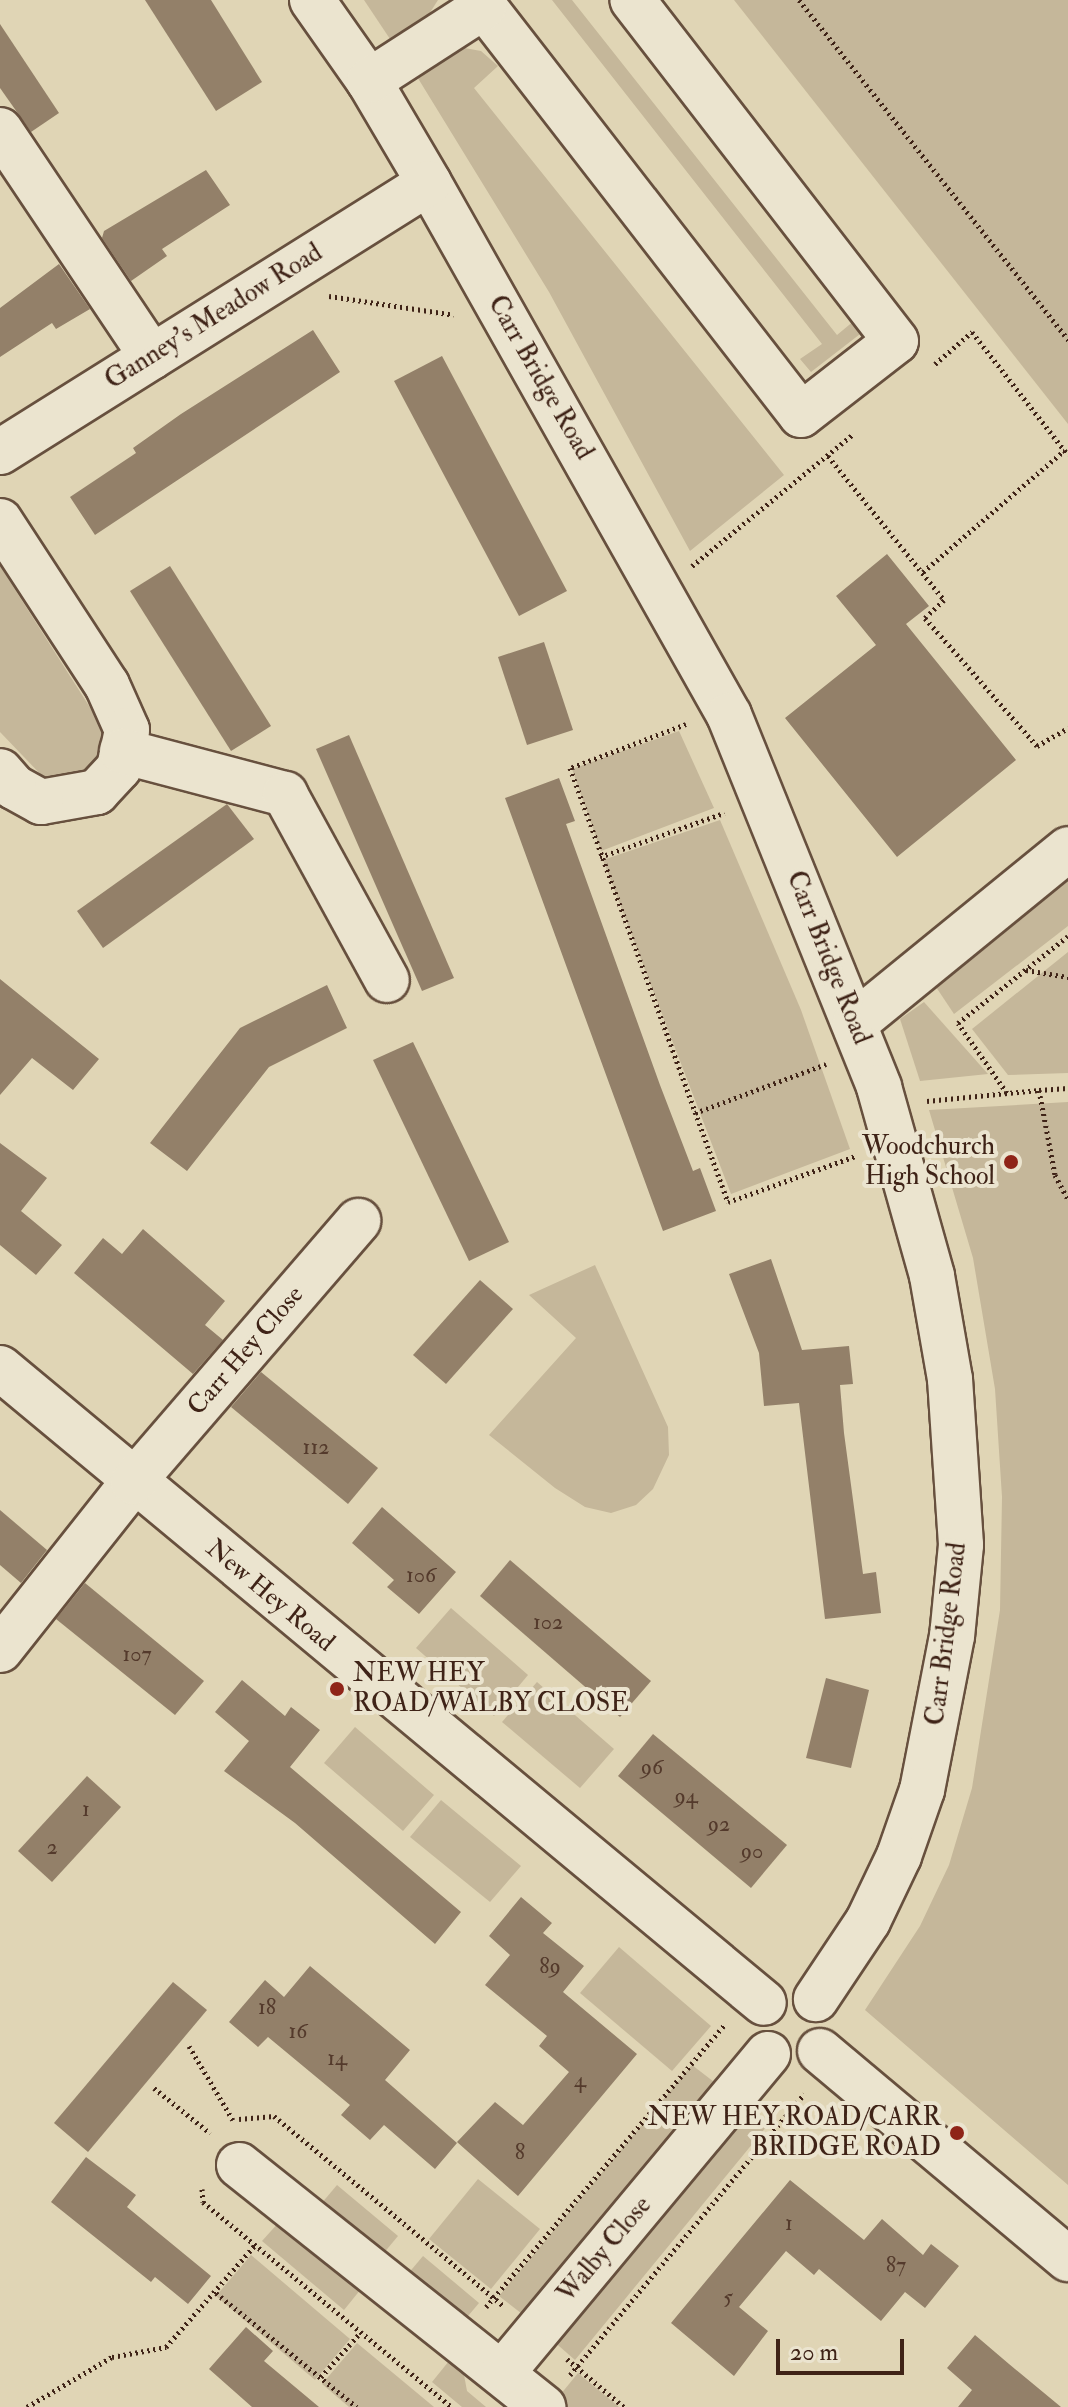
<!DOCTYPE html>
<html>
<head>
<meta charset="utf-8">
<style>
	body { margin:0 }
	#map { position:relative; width:1068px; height:2407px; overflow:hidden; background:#e0d5b5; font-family:"IM FELL Double Pica",serif }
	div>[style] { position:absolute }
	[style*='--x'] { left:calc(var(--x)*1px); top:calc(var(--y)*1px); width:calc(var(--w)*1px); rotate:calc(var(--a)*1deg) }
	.green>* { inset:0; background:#c5b79a }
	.building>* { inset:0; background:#938069 }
	.path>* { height:5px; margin-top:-2.5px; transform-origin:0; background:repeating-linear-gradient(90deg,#3f2317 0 2px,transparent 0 6px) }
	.roads { filter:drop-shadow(2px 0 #67503e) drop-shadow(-2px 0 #67503e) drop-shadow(0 2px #67503e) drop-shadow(0 -2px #67503e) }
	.minor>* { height:44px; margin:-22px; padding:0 22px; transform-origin:22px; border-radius:22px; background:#ebe4cf }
	.dots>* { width:22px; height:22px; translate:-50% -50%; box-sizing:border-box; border:4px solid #ebe4cf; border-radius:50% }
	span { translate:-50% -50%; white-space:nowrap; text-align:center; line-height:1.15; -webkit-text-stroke:8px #ebe4cf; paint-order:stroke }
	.number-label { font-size:22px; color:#543a2c }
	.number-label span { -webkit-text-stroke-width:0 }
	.street-label { font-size:26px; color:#3f2317 }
	.poi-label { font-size:26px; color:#3f2317 }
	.right { translate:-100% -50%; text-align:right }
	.left { translate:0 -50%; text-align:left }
	.scale { position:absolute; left:776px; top:2339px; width:128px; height:36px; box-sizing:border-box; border:4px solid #3f2317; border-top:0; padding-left:10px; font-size:24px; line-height:28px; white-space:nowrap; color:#3f2317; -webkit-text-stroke:6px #ebe4cf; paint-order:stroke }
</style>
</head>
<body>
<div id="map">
	<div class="green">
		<div style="clip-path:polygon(364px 0,438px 0,424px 22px,390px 39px)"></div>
		<div style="clip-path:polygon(552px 0,572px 0,837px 335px,855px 320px,864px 331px,811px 372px,800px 359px,822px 344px)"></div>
		<div style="clip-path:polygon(734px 0,1068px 0,1068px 424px)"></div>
		<div style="clip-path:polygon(459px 47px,481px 51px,498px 66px,474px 88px,784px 475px,690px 551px,549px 292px,416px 75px)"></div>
		<div style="clip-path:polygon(0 566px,105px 731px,97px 770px,46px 780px,0 732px)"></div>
		<div style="clip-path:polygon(679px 731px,714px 808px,601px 851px,572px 769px)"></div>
		<div style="clip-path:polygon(720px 820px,801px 1010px,850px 1149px,731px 1194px,603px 860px)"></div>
		<div style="clip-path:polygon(1068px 864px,1068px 926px,954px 1014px,930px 978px)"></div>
		<div style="clip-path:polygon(1068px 952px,1068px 1073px,1008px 1075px,972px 1029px)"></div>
		<div style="clip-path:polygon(924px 1002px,988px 1074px,920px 1081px,900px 1019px)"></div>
		<div style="clip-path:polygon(1068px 1102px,1068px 2185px,865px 2010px,920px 1926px,949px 1865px,972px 1788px,1000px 1610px,1002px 1497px,995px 1389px,973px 1258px,929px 1110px)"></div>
		<div style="clip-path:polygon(595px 1265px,668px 1427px,669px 1455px,653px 1489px,636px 1505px,611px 1513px,585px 1507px,555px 1488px,489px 1435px,576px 1338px,529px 1295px)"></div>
		<div style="clip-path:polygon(451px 1608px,528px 1675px,494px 1716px,416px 1648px)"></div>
		<div style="clip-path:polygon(537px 1682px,614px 1749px,580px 1788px,502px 1722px)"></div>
		<div style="clip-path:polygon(355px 1727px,434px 1795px,403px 1831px,324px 1763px)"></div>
		<div style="clip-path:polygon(441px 1800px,521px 1866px,490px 1902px,410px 1837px)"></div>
		<div style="clip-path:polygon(619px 1947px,711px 2026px,672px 2071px,580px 1993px)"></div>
		<div style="clip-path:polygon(692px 2065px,718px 2085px,526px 2317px,499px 2296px)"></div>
		<div style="clip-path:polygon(744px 2108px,767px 2126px,575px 2360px,551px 2339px)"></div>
		<div style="clip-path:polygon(478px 2179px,540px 2229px,491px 2289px,429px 2239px)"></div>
		<div style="clip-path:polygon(337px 2185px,398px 2236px,383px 2254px,321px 2204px)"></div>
		<div style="clip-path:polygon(280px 2221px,361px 2289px,344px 2310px,262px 2241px)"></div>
		<div style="clip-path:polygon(251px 2255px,350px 2339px,315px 2380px,216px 2296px)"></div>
		<div style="clip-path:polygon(423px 2256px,479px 2303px,463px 2322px,407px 2275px)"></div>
		<div style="clip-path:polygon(357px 2343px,434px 2407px,349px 2407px,322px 2384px)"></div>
		<div style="clip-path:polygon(453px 2356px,462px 2364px,467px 2391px,486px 2407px,462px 2407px,432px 2382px)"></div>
		<div style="clip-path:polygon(578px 2373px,619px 2407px,565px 2407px,556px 2400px)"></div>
	</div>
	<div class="building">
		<div style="clip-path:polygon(145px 0,211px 0,262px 82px,216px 111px)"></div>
		<div style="clip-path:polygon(0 24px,59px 113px,31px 132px,0 88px)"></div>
		<div style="clip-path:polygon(206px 170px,230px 205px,162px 249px,167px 256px,131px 281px,102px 238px,104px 231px)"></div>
		<div style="clip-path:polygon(59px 264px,90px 309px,56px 329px,52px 323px,0 357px,0 308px)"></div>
		<div style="clip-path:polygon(313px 330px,340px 372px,95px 535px,70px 497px,136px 453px,133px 448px,181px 414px)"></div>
		<div style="clip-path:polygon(442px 356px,567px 591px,519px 616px,394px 381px)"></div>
		<div style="clip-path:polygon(887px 554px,929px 606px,906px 624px,1016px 760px,897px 857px,785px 718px,876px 645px,836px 596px)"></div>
		<div style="clip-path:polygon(170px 566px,271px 726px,231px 751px,130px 591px)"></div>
		<div style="clip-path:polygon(544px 642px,573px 730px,527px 745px,498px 657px)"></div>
		<div style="clip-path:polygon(349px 735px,454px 978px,422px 991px,316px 749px)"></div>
		<div style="clip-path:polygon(559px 778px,575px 821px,566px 824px,660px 1085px,693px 1171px,700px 1168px,716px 1211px,663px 1231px,505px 798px)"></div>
		<div style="clip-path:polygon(227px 804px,254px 839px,103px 948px,77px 911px)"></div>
		<div style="clip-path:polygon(0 979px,99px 1059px,73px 1090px,32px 1058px,0 1095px)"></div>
		<div style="clip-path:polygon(327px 985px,347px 1028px,269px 1067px,187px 1171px,150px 1143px,240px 1028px)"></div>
		<div style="clip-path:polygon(413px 1042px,509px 1242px,469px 1261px,373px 1060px)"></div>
		<div style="clip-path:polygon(0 1143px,47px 1178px,21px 1211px,62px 1245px,36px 1275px,0 1245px)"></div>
		<div style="clip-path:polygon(143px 1229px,225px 1301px,205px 1325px,223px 1340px,193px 1374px,74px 1273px,103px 1238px,122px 1254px)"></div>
		<div style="clip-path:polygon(771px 1259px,802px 1350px,849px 1346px,853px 1384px,840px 1385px,844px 1433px,863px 1574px,876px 1572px,881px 1613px,825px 1619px,799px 1403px,764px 1406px,759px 1353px,729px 1274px)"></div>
		<div style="clip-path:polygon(480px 1280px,513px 1309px,446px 1384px,413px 1355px)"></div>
		<div style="clip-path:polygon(261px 1372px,378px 1468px,348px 1504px,231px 1407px)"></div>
		<div style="clip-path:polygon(382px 1507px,456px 1572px,419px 1614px,387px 1587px,394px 1580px,352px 1543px)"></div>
		<div style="clip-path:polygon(0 1510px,47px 1550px,21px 1583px,0 1565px)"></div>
		<div style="clip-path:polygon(510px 1560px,651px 1681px,620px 1717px,480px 1596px)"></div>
		<div style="clip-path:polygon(85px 1583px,204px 1681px,175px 1715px,56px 1619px)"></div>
		<div style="clip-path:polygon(826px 1678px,869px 1690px,851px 1768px,806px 1758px)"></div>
		<div style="clip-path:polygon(242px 1680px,285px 1716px,291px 1707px,320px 1730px,290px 1767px,461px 1912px,435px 1944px,295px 1823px,224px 1771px,249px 1741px,215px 1712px)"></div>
		<div style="clip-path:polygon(653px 1734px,787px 1845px,751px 1888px,618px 1776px)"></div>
		<div style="clip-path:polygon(87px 1776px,121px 1807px,52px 1882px,18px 1851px)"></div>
		<div style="clip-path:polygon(521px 1897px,552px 1923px,543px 1933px,584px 1966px,563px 1992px,637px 2054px,518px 2196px,457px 2142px,495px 2102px,523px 2125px,569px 2072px,539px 2046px,547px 2036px,485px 1985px,510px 1955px,489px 1936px)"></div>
		<div style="clip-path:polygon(310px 1966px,410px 2050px,385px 2080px,457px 2143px,435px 2169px,384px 2125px,370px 2140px,341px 2115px,350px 2105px,268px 2037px,258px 2047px,229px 2022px,265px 1980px,284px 1997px)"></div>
		<div style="clip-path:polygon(173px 1982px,207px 2010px,88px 2152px,54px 2123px)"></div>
		<div style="clip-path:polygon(86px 2157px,136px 2195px,127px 2207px,211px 2276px,188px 2304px,155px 2277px,151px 2282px,51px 2202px)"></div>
		<div style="clip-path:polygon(790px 2180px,864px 2240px,882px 2219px,923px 2255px,931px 2244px,959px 2266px,925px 2308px,905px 2292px,881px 2321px,819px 2269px,814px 2275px,786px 2251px,739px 2307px,768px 2331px,734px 2376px,671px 2323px)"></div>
		<div style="clip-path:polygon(246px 2327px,273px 2351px,264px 2361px,319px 2407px,252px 2407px,209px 2369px)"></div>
		<div style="clip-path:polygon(975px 2335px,1009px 2364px,1061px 2407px,958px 2407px,972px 2390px,947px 2368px)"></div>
	</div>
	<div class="path">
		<div style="--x:799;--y:0;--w:434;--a:51.6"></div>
		<div style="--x:329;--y:296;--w:126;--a:8.6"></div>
		<div style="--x:935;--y:364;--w:49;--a:-40.9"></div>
		<div style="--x:972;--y:332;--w:156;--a:52"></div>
		<div style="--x:828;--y:456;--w:185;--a:51.1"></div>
		<div style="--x:944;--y:600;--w:26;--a:137"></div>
		<div style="--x:925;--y:618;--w:170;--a:48.8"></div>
		<div style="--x:1037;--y:746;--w:36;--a:-30"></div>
		<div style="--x:692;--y:566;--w:207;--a:-39.3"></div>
		<div style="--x:923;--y:572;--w:187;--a:-40.7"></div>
		<div style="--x:686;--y:724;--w:124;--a:159.2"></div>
		<div style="--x:570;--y:768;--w:462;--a:70"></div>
		<div style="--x:728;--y:1202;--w:136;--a:-19.8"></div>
		<div style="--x:600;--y:857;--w:132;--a:-19.5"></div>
		<div style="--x:1026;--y:970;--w:43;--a:9.5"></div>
		<div style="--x:1039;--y:1090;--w:29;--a:-4"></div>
		<div style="--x:1007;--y:1093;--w:85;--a:-125"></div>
		<div style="--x:958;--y:1023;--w:140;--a:-38.3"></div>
		<div style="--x:927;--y:1101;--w:113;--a:-5.6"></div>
		<div style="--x:1039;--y:1090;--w:86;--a:79.3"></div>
		<div style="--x:1055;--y:1175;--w:27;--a:62"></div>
		<div style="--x:695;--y:1113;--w:140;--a:-20.5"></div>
		<div style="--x:189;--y:2046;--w:86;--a:59.3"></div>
		<div style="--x:154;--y:2088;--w:72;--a:38.8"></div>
		<div style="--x:239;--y:2119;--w:35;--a:-5"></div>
		<div style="--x:274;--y:2116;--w:298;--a:39.6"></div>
		<div style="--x:202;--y:2189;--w:13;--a:86"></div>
		<div style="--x:203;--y:2202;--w:323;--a:39.5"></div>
		<div style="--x:216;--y:2293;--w:181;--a:39"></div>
		<div style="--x:486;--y:2307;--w:370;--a:-49.8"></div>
		<div style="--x:567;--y:2359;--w:75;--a:40.1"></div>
		<div style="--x:570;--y:2375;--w:366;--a:-50.2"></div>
		<div style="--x:321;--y:2377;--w:60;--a:-48.4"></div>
		<div style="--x:27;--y:2407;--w:99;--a:-30.5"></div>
		<div style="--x:112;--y:2357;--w:55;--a:-10.5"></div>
		<div style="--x:166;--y:2347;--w:137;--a:-48.9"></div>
	</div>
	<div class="roads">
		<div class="minor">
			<div style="--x:312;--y:0;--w:99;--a:54.9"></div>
			<div style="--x:369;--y:81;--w:118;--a:59.5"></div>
			<div style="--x:429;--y:183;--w:611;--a:60.58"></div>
			<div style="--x:729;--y:715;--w:401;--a:68"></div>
			<div style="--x:879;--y:1087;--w:196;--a:74.3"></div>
			<div style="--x:932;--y:1276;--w:105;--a:80.1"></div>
			<div style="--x:950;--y:1379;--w:166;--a:86.2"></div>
			<div style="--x:961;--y:1545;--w:91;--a:95.6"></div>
			<div style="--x:952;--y:1636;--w:157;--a:101"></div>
			<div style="--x:922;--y:1790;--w:70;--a:109.2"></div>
			<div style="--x:899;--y:1856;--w:72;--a:115.5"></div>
			<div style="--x:868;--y:1921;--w:94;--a:123.7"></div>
			<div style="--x:479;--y:0;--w:525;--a:52.19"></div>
			<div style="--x:801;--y:415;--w:120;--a:-37.9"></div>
			<div style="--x:896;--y:341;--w:431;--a:-127.7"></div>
			<div style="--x:369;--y:81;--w:137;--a:-32.8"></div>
			<div style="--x:0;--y:130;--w:273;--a:56.2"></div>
			<div style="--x:0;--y:452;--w:506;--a:-32.09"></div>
			<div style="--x:0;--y:521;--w:196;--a:56.9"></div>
			<div style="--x:107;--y:685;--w:49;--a:66"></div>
			<div style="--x:127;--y:730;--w:39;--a:102"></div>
			<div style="--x:119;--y:768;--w:33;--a:133"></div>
			<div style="--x:97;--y:792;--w:57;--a:169.9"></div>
			<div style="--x:41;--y:802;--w:31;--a:-151"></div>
			<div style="--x:14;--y:787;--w:21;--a:-131"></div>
			<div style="--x:122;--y:751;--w:169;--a:14.8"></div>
			<div style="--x:285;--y:794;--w:212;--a:61.3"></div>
			<div style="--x:855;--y:1023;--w:275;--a:-39.2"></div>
			<div style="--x:0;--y:1368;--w:993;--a:39.73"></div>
			<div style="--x:0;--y:1650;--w:214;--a:-51.6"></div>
			<div style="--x:133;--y:1482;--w:345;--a:-49.2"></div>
			<div style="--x:820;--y:2051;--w:324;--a:40"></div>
			<div style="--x:239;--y:2165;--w:389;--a:38.5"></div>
			<div style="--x:503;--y:2372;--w:414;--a:-50.2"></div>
		</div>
	</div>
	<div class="dots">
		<div style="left:1011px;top:1162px;background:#8f2418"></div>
		<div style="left:337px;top:1689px;background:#8f2418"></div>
		<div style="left:957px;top:2133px;background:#8f2418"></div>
	</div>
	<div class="number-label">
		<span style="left:316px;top:1448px">112</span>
		<span style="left:421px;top:1576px">106</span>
		<span style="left:548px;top:1623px">102</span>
		<span style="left:137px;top:1655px">107</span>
		<span style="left:652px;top:1768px">96</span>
		<span style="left:686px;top:1797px">94</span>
		<span style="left:86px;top:1810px">1</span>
		<span style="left:719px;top:1825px">92</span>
		<span style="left:52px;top:1848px">2</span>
		<span style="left:752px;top:1852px">90</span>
		<span style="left:550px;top:1967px">89</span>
		<span style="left:267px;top:2008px">18</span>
		<span style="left:298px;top:2032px">16</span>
		<span style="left:337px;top:2059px">14</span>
		<span style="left:580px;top:2081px">4</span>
		<span style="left:520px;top:2153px">8</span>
		<span style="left:789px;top:2224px">1</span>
		<span style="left:896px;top:2266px">87</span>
		<span style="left:728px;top:2298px">5</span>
	</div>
	<div class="street-label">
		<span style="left:214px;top:317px;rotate:-32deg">Ganney's Meadow Road</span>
		<span style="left:540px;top:378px;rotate:60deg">Carr Bridge Road</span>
		<span style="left:828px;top:958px;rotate:68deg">Carr Bridge Road</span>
		<span style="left:246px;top:1351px;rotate:-49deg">Carr Hey Close</span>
		<span style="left:270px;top:1596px;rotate:40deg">New Hey Road</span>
		<span style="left:947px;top:1634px;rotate:-83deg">Carr Bridge Road</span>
		<span style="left:605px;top:2250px;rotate:-50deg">Walby Close</span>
	</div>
	<div class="poi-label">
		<span class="right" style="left:995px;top:1162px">Woodchurch<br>High School</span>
		<span class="left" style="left:353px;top:1689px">NEW HEY<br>ROAD/WALBY CLOSE</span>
		<span class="right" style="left:941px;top:2133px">NEW HEY ROAD/CARR<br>BRIDGE ROAD</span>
	</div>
	<div class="scale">20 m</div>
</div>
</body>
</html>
